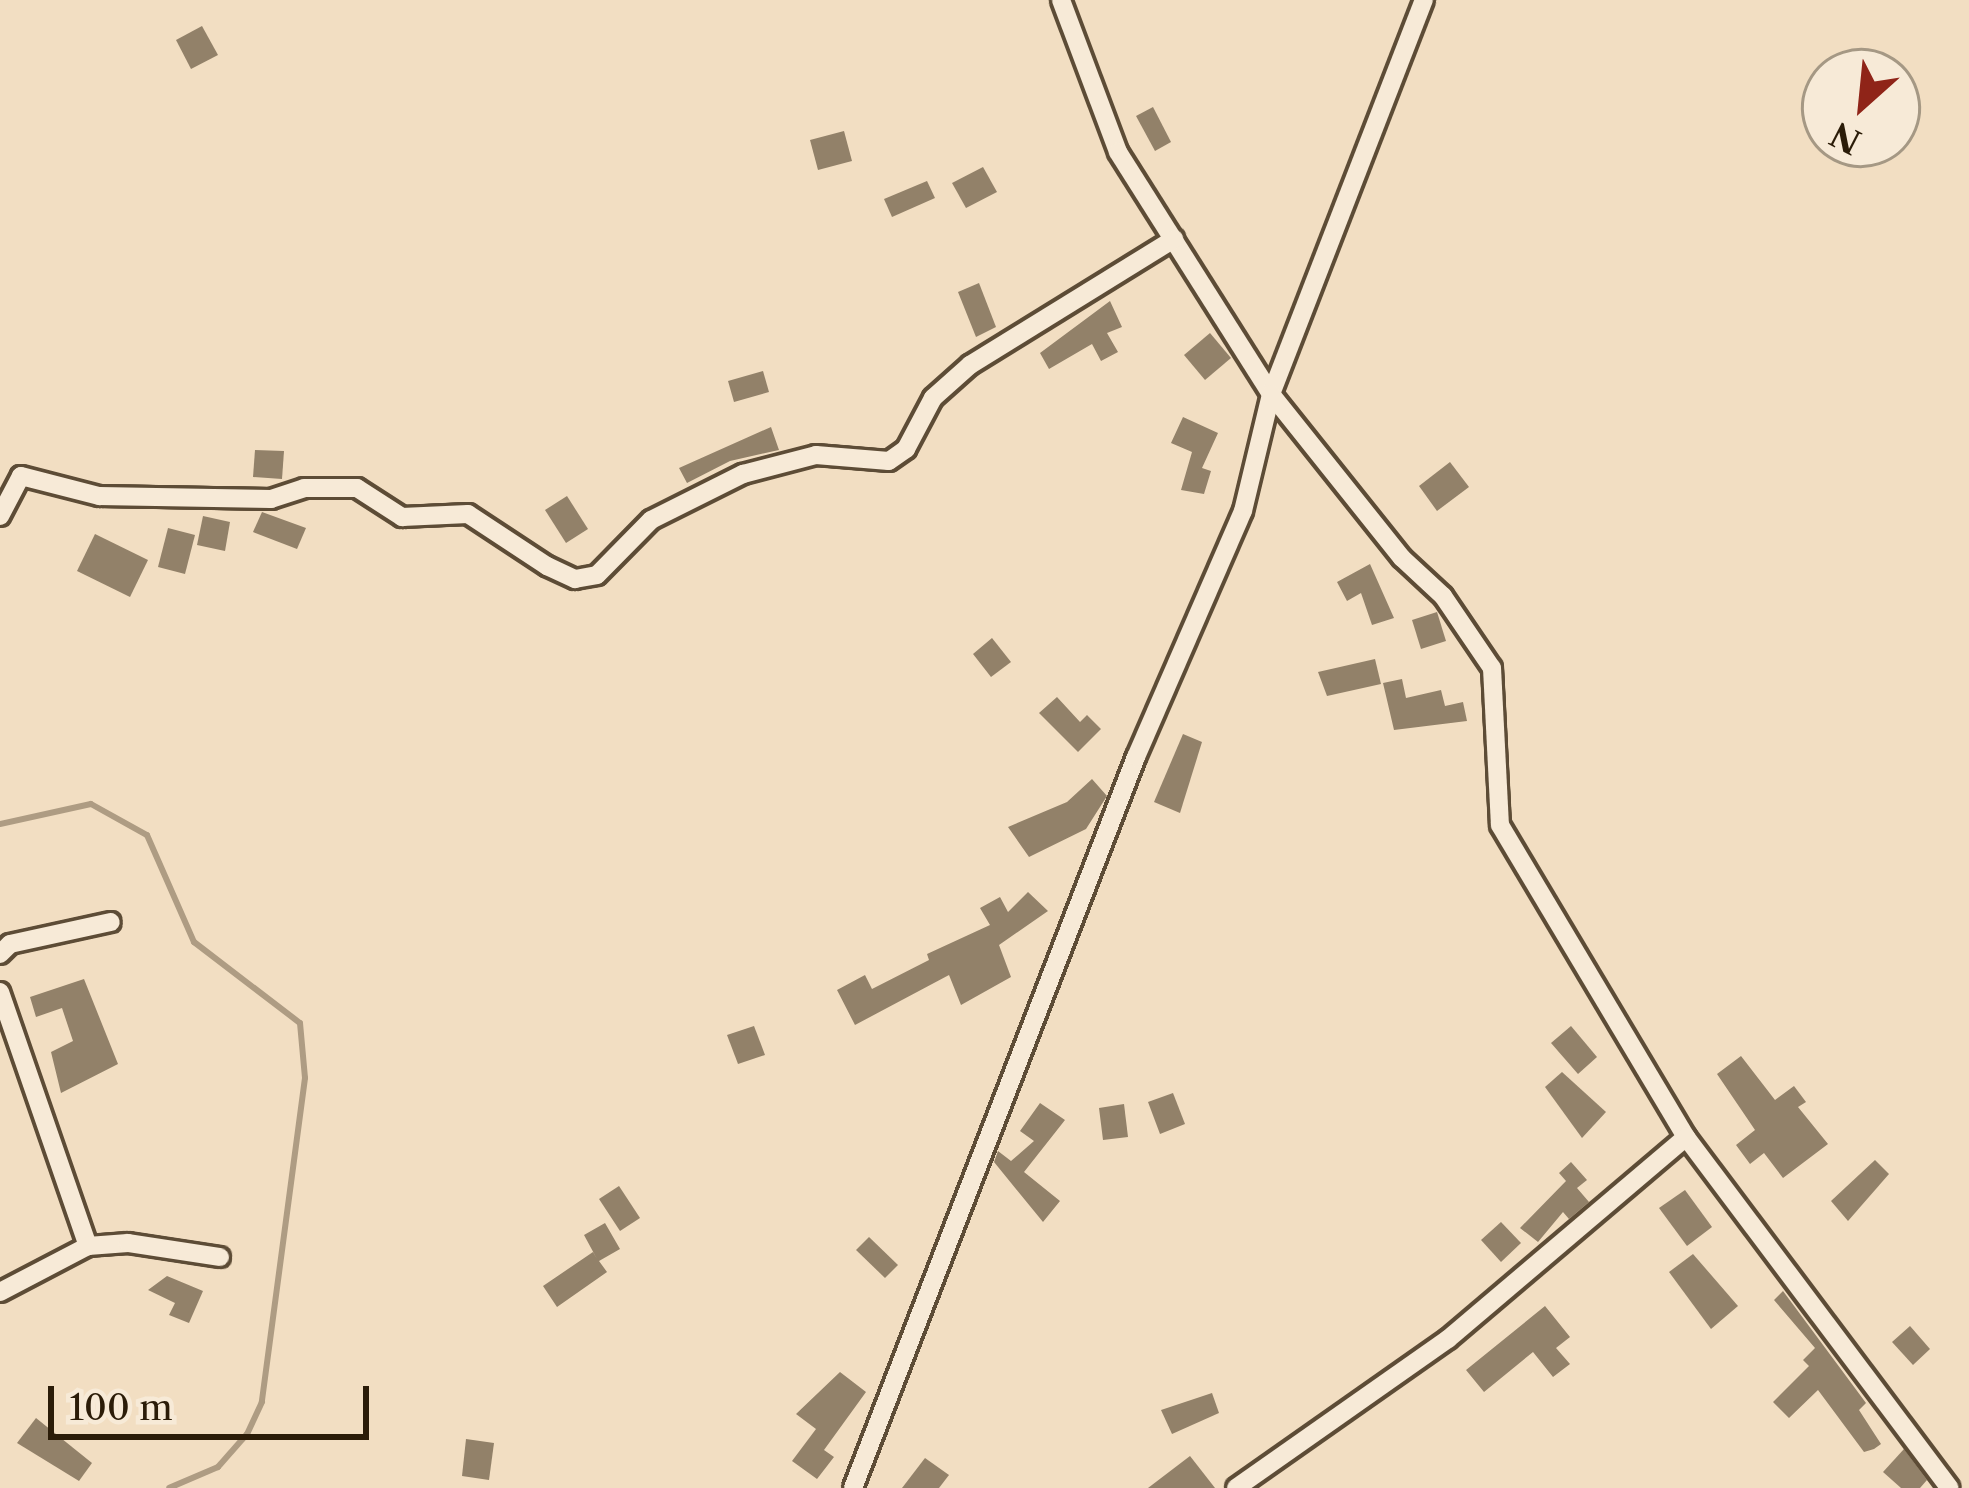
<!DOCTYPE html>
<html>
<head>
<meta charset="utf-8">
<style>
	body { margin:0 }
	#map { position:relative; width:1969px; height:1488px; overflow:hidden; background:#f2dec2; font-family:"Libre Caslon Text",serif }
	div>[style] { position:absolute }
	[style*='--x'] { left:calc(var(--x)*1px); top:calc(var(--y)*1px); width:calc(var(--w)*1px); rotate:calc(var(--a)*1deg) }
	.stream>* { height:6px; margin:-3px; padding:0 3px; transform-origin:3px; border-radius:3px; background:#ae9c83 }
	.building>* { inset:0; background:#928169 }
	.roads { filter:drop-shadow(3px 0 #5d4c36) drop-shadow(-3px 0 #5d4c36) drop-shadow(0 3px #5d4c36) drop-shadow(0 -3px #5d4c36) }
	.street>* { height:18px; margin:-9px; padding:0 9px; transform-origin:9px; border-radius:9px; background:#f7ead7 }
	span { translate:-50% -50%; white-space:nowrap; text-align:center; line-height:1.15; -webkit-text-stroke:10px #f7ead7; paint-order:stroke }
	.north { position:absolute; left:1801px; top:48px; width:120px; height:120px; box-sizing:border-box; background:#f7ead7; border:3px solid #a59884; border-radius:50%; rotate:207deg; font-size:33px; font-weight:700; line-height:48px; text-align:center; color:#2b1c08 }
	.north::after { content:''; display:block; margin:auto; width:42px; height:54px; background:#8f2418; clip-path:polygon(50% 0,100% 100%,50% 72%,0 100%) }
	.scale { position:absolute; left:48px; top:1386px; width:321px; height:54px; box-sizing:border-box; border:6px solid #2b1c08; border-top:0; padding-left:15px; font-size:36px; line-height:42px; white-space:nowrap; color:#2b1c08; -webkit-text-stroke:9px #f7ead7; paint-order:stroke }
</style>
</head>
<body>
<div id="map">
	<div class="stream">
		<div style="--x:0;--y:824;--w:93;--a:-12.4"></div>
		<div style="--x:91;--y:804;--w:64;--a:29"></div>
		<div style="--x:147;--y:835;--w:117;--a:66.3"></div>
		<div style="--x:194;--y:942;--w:133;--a:37.4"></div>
		<div style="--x:300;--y:1023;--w:55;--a:84.8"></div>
		<div style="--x:305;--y:1078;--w:327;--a:97.6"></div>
		<div style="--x:262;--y:1402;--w:35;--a:115"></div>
		<div style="--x:247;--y:1434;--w:44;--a:131.3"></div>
		<div style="--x:218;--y:1467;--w:53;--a:156.8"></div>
	</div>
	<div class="building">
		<div style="clip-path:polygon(202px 26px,218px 55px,191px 69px,176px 40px)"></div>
		<div style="clip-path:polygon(1153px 107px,1171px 142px,1155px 151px,1136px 116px)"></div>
		<div style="clip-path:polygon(844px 131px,852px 161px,818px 170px,810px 140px)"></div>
		<div style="clip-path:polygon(983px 167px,997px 192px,966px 208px,952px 183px)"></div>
		<div style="clip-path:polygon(927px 181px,935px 198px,892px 217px,884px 199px)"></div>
		<div style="clip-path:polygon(979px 283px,996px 327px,976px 337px,958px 292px)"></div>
		<div style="clip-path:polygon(1110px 301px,1122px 327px,1107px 333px,1118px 352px,1101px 361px,1092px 344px,1049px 369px,1040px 353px)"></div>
		<div style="clip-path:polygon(1210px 333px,1231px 358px,1205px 380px,1184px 355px)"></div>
		<div style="clip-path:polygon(763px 371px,769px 392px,734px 402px,728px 381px)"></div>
		<div style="clip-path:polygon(1183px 417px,1218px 433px,1202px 468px,1211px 471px,1204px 494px,1181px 490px,1192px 452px,1171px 443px)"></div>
		<div style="clip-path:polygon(771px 427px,779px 450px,730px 461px,687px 483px,679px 468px)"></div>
		<div style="clip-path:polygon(255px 450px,284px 451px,282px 479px,253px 477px)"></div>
		<div style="clip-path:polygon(1450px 462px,1469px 487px,1437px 511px,1419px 486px)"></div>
		<div style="clip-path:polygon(567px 496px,588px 529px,566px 543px,545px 510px)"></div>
		<div style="clip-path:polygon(262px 512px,306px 528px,297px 549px,253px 532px)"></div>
		<div style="clip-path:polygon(203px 516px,230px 522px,225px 551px,197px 545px)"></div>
		<div style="clip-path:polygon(168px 528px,195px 535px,185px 574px,158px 567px)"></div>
		<div style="clip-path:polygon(95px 534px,148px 560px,130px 597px,77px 571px)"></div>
		<div style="clip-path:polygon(1370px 564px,1394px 618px,1372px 625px,1361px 593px,1347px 601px,1337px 582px)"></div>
		<div style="clip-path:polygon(1437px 612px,1446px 641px,1421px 649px,1412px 620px)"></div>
		<div style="clip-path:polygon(992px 638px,1011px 662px,991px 677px,973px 654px)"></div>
		<div style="clip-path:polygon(1375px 659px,1381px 684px,1327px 696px,1318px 672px)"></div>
		<div style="clip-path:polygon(1402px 679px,1406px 698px,1441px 690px,1445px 706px,1463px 702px,1467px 721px,1394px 730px,1383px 683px)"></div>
		<div style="clip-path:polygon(1057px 697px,1080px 722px,1087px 715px,1101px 729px,1078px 752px,1039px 713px)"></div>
		<div style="clip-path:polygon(1183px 734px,1202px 742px,1180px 813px,1154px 802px)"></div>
		<div style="clip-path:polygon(1092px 779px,1107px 796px,1086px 829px,1029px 857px,1008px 827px,1067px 802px)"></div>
		<div style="clip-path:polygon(1028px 892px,1048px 911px,999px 945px,1011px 977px,961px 1005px,949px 975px,855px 1025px,837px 990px,865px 975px,872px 989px,929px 960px,927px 954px,990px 925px,980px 908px,1000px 897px,1008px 912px)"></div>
		<div style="clip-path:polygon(84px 979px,118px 1064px,61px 1093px,51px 1052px,73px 1041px,62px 1008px,36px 1017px,30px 997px)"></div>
		<div style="clip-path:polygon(754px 1026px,765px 1055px,738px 1064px,727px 1035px)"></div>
		<div style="clip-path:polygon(1571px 1026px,1597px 1057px,1578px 1074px,1551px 1043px)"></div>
		<div style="clip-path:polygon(1741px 1056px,1775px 1100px,1794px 1086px,1806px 1102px,1798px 1107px,1828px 1144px,1783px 1178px,1764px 1153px,1750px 1164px,1736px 1145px,1755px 1130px,1717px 1074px)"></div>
		<div style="clip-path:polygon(1562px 1072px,1606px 1112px,1582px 1138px,1545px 1087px)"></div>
		<div style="clip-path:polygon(1173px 1093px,1185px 1124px,1160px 1134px,1148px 1102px)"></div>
		<div style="clip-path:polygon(1040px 1103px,1065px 1120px,1024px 1172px,1060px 1201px,1043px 1222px,994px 1162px,998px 1151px,1011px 1161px,1034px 1141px,1020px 1131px)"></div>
		<div style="clip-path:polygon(1124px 1104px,1128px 1137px,1103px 1140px,1099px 1108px)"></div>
		<div style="clip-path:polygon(1875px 1160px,1889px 1174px,1848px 1221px,1831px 1201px)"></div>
		<div style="clip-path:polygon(1571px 1162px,1587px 1180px,1577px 1188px,1589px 1202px,1569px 1219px,1563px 1212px,1538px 1242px,1520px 1228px,1566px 1181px,1559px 1173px)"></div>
		<div style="clip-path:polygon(619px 1186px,640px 1218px,620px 1231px,599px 1199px)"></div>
		<div style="clip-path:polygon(1685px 1190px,1712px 1227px,1687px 1246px,1659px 1208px)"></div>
		<div style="clip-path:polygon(1501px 1222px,1521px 1243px,1501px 1262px,1481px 1240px)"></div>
		<div style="clip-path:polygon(605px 1223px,620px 1249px,599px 1261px,607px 1272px,557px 1307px,543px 1286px,593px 1252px,597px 1259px,584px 1235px)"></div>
		<div style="clip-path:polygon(869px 1237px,898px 1265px,885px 1278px,856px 1250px)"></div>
		<div style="clip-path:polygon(1693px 1254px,1738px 1306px,1711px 1329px,1669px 1272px)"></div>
		<div style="clip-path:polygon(167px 1276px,203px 1291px,189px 1323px,169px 1315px,175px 1303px,148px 1290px)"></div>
		<div style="clip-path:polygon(1783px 1291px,1866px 1403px,1859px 1410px,1881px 1444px,1874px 1449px,1864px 1452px,1818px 1390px,1789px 1418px,1773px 1402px,1809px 1366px,1803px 1360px,1815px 1348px,1774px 1300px)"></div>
		<div style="clip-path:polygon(1545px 1306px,1570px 1337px,1556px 1348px,1570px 1364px,1553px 1377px,1533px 1352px,1484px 1392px,1466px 1370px)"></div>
		<div style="clip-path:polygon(1910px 1326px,1930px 1349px,1913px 1365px,1892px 1342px)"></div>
		<div style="clip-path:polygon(840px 1372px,866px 1392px,824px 1450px,834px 1457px,817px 1479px,792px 1461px,816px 1429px,796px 1414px)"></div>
		<div style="clip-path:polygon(1212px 1393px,1219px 1413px,1172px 1434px,1161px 1410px)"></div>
		<div style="clip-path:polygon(36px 1418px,92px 1463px,79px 1481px,17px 1443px)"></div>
		<div style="clip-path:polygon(466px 1439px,494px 1443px,489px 1480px,462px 1476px)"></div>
		<div style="clip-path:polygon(1904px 1449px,1927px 1480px,1920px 1488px,1901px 1488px,1883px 1472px)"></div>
		<div style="clip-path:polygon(1190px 1456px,1215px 1488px,1148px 1488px)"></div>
		<div style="clip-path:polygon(925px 1458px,949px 1475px,939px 1488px,902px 1488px)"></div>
	</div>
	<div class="roads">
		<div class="street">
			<div style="--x:1061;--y:0;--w:162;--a:69.4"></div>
			<div style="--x:1118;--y:152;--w:286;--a:57.7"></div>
			<div style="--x:1271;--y:394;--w:423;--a:-68.8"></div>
			<div style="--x:0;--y:516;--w:45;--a:-62.3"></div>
			<div style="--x:21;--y:476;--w:81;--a:14.4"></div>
			<div style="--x:99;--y:496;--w:172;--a:1"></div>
			<div style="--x:271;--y:499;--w:35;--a:-18"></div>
			<div style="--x:304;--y:488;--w:53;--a:0"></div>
			<div style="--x:357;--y:488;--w:54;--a:32.8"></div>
			<div style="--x:402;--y:517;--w:66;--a:-2.6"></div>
			<div style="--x:468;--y:514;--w:95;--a:33.4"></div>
			<div style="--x:547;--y:566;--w:31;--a:25"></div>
			<div style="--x:575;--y:579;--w:22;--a:-10"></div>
			<div style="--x:597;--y:575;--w:77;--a:-45.5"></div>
			<div style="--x:651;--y:520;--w:103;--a:-26.6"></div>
			<div style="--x:743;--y:474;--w:75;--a:-14.6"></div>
			<div style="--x:816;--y:455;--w:73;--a:4.7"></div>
			<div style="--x:889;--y:461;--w:21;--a:-35"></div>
			<div style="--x:906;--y:449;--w:58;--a:-62.1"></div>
			<div style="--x:933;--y:398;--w:50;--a:-41.7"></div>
			<div style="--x:970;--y:365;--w:240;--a:-31.7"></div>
			<div style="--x:0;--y:954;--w:14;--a:-45"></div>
			<div style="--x:10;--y:944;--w:103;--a:-12.3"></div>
			<div style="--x:0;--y:992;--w:269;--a:70.9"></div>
			<div style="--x:0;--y:1292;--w:99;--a:-27.6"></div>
			<div style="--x:88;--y:1246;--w:40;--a:-4.3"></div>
			<div style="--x:128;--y:1243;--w:93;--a:8.7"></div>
			<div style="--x:853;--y:1488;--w:784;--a:-68.84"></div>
			<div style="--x:1136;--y:757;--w:268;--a:-66.5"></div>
			<div style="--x:1243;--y:511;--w:120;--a:-76.5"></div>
			<div style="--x:1271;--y:394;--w:210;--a:51.4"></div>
			<div style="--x:1402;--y:558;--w:56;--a:42.8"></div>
			<div style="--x:1443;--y:596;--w:87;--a:55.8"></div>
			<div style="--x:1492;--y:668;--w:157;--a:87.1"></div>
			<div style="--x:1500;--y:825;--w:363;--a:59.2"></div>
			<div style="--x:1686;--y:1137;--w:439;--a:53.1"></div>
			<div style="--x:1236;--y:1488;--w:259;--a:-35.1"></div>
			<div style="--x:1448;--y:1339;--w:312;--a:-40.3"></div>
		</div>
	</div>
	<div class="north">N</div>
	<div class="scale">100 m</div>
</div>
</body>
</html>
